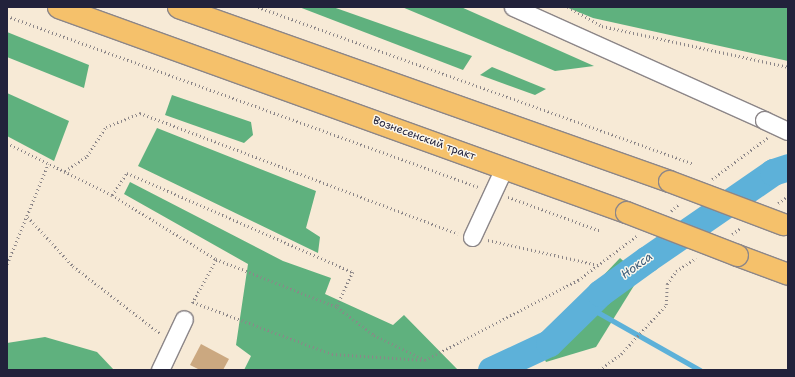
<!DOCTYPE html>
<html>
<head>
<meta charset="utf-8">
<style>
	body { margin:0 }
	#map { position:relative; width:795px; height:377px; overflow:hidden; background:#f7ead6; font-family:"Shantell Sans",sans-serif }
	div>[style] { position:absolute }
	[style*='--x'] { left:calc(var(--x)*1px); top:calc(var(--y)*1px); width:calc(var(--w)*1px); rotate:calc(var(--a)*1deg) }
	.forest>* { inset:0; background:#5fb17e }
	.stream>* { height:4.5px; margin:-2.25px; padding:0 2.25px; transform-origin:2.25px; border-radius:2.25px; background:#5db1d9 }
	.river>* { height:27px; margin:-13.5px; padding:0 13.5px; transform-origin:13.5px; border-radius:13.5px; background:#5db1d9 }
	.building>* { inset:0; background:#cba880 }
	.path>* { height:2.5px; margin-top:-1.25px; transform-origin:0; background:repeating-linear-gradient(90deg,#8c8688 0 1px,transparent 0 4px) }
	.roads { filter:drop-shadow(1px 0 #8c8688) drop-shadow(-1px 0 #8c8688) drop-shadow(0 1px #8c8688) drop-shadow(0 -1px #8c8688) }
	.minor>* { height:17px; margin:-8.5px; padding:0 8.5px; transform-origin:8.5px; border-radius:8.5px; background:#fff }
	.major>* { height:21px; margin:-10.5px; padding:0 10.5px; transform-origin:10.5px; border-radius:10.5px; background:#f5c16b }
	.bridges { filter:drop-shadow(1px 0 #8c8688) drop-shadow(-1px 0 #8c8688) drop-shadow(0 1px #8c8688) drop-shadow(0 -1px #8c8688) }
	.minor-bridge>* { height:17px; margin:-8.5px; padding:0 8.5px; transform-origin:8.5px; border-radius:8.5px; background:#fff }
	.major-bridge>* { height:21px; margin:-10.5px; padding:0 10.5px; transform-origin:10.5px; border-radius:10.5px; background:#f5c16b }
	span { translate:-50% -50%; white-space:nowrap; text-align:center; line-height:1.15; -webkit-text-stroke:3px #fbf7ec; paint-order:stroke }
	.street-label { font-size:11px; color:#22223b }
	.water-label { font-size:12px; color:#3a5b7a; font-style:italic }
	.frame { position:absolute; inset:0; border:8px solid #22223b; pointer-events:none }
</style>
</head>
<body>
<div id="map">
	<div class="forest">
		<div style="clip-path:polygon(299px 7px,333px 7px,472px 56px,463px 70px)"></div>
		<div style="clip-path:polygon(402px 7px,461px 7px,594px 66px,555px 71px)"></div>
		<div style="clip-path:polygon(566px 7px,788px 7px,788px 61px,593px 18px)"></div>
		<div style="clip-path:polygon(7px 32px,89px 65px,84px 88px,7px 57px)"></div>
		<div style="clip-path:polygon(492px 67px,546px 89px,535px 95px,480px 75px)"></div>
		<div style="clip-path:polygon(7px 93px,69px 121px,54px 161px,7px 136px)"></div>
		<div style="clip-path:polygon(172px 95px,251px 122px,253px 135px,244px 143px,165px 115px)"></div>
		<div style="clip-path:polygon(157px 128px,316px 191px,306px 228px,320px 237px,318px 253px,138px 166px)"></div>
		<div style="clip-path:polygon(130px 182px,283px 261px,331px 278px,325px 294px,393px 325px,404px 315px,458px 370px,244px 370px,251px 356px,236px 345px,248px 264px,124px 194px)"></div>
		<div style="clip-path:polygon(620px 258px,640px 276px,596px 347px,546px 362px,537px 345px)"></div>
		<div style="clip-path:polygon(45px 337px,97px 352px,114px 370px,7px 370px,7px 343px)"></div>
	</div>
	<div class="stream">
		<div style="--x:587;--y:306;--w:130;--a:29.5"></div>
	</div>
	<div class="river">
		<div style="--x:491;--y:370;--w:64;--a:-25"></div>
		<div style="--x:549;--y:343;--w:71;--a:-44.4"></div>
		<div style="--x:600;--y:293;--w:58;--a:-35.9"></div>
		<div style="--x:647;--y:259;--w:153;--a:-34.6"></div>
		<div style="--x:773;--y:172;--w:16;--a:-18"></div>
	</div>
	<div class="building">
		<div style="clip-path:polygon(201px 344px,229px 359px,223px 370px,200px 370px,190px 365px)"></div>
	</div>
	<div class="path">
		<div style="--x:258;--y:7;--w:463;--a:19.8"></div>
		<div style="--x:568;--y:7;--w:39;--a:29"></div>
		<div style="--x:602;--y:26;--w:190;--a:12.4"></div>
		<div style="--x:7;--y:16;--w:501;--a:19.95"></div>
		<div style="--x:7;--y:143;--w:117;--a:26.3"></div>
		<div style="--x:112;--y:195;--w:122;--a:31.6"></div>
		<div style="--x:216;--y:259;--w:130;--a:21.6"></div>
		<div style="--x:65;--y:171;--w:27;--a:-34"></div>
		<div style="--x:87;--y:156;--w:35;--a:-57"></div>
		<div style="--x:106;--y:127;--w:37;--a:-22"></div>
		<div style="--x:140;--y:113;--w:340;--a:20.8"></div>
		<div style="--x:712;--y:179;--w:69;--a:-36.7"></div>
		<div style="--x:112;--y:195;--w:27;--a:-56"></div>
		<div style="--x:127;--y:173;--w:247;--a:23.7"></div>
		<div style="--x:353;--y:272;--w:38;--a:115"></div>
		<div style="--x:337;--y:307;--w:46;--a:37.1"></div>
		<div style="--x:374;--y:335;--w:55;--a:26.1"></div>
		<div style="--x:508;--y:197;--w:99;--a:20.1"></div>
		<div style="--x:778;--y:203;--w:12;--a:-35"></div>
		<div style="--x:671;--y:211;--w:11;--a:-41"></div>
		<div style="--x:28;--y:217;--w:67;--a:47.4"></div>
		<div style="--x:73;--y:266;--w:111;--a:37.7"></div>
		<div style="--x:732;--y:234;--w:11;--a:-34"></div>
		<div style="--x:488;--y:240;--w:113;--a:12.8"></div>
		<div style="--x:7;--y:264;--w:108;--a:-67.7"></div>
		<div style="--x:193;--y:302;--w:148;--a:20.5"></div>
		<div style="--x:332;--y:354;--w:93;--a:3.7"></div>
		<div style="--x:425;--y:360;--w:173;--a:-27.6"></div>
		<div style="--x:578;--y:280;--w:75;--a:-36.9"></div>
		<div style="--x:192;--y:303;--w:49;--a:-60.8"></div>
		<div style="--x:599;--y:370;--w:27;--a:-36"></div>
		<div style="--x:621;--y:354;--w:67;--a:-47.4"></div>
		<div style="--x:666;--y:305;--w:21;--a:-87"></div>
		<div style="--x:667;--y:284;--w:16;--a:-55"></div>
		<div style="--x:676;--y:271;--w:24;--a:-33"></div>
	</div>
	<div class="roads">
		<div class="minor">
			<div style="--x:513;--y:7;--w:275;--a:24.2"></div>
			<div style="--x:472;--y:237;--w:76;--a:-65.1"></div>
			<div style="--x:160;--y:370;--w:56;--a:-64.8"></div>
		</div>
		<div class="major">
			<div style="--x:58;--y:7;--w:604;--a:19.85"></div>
			<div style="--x:178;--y:7;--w:521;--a:19.51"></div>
			<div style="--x:737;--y:255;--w:54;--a:20.4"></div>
		</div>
	</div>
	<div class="bridges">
		<div class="minor-bridge">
			<div style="--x:764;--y:120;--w:26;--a:25"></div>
		</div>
		<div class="major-bridge">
			<div style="--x:669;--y:181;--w:122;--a:20.7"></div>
			<div style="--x:626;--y:212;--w:119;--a:21.2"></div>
		</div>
	</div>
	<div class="street-label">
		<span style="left:424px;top:139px;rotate:20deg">Вознесенский тракт</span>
	</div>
	<div class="water-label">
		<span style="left:637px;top:266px;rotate:-36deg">Нокса</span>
	</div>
	<div class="frame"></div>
</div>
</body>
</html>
